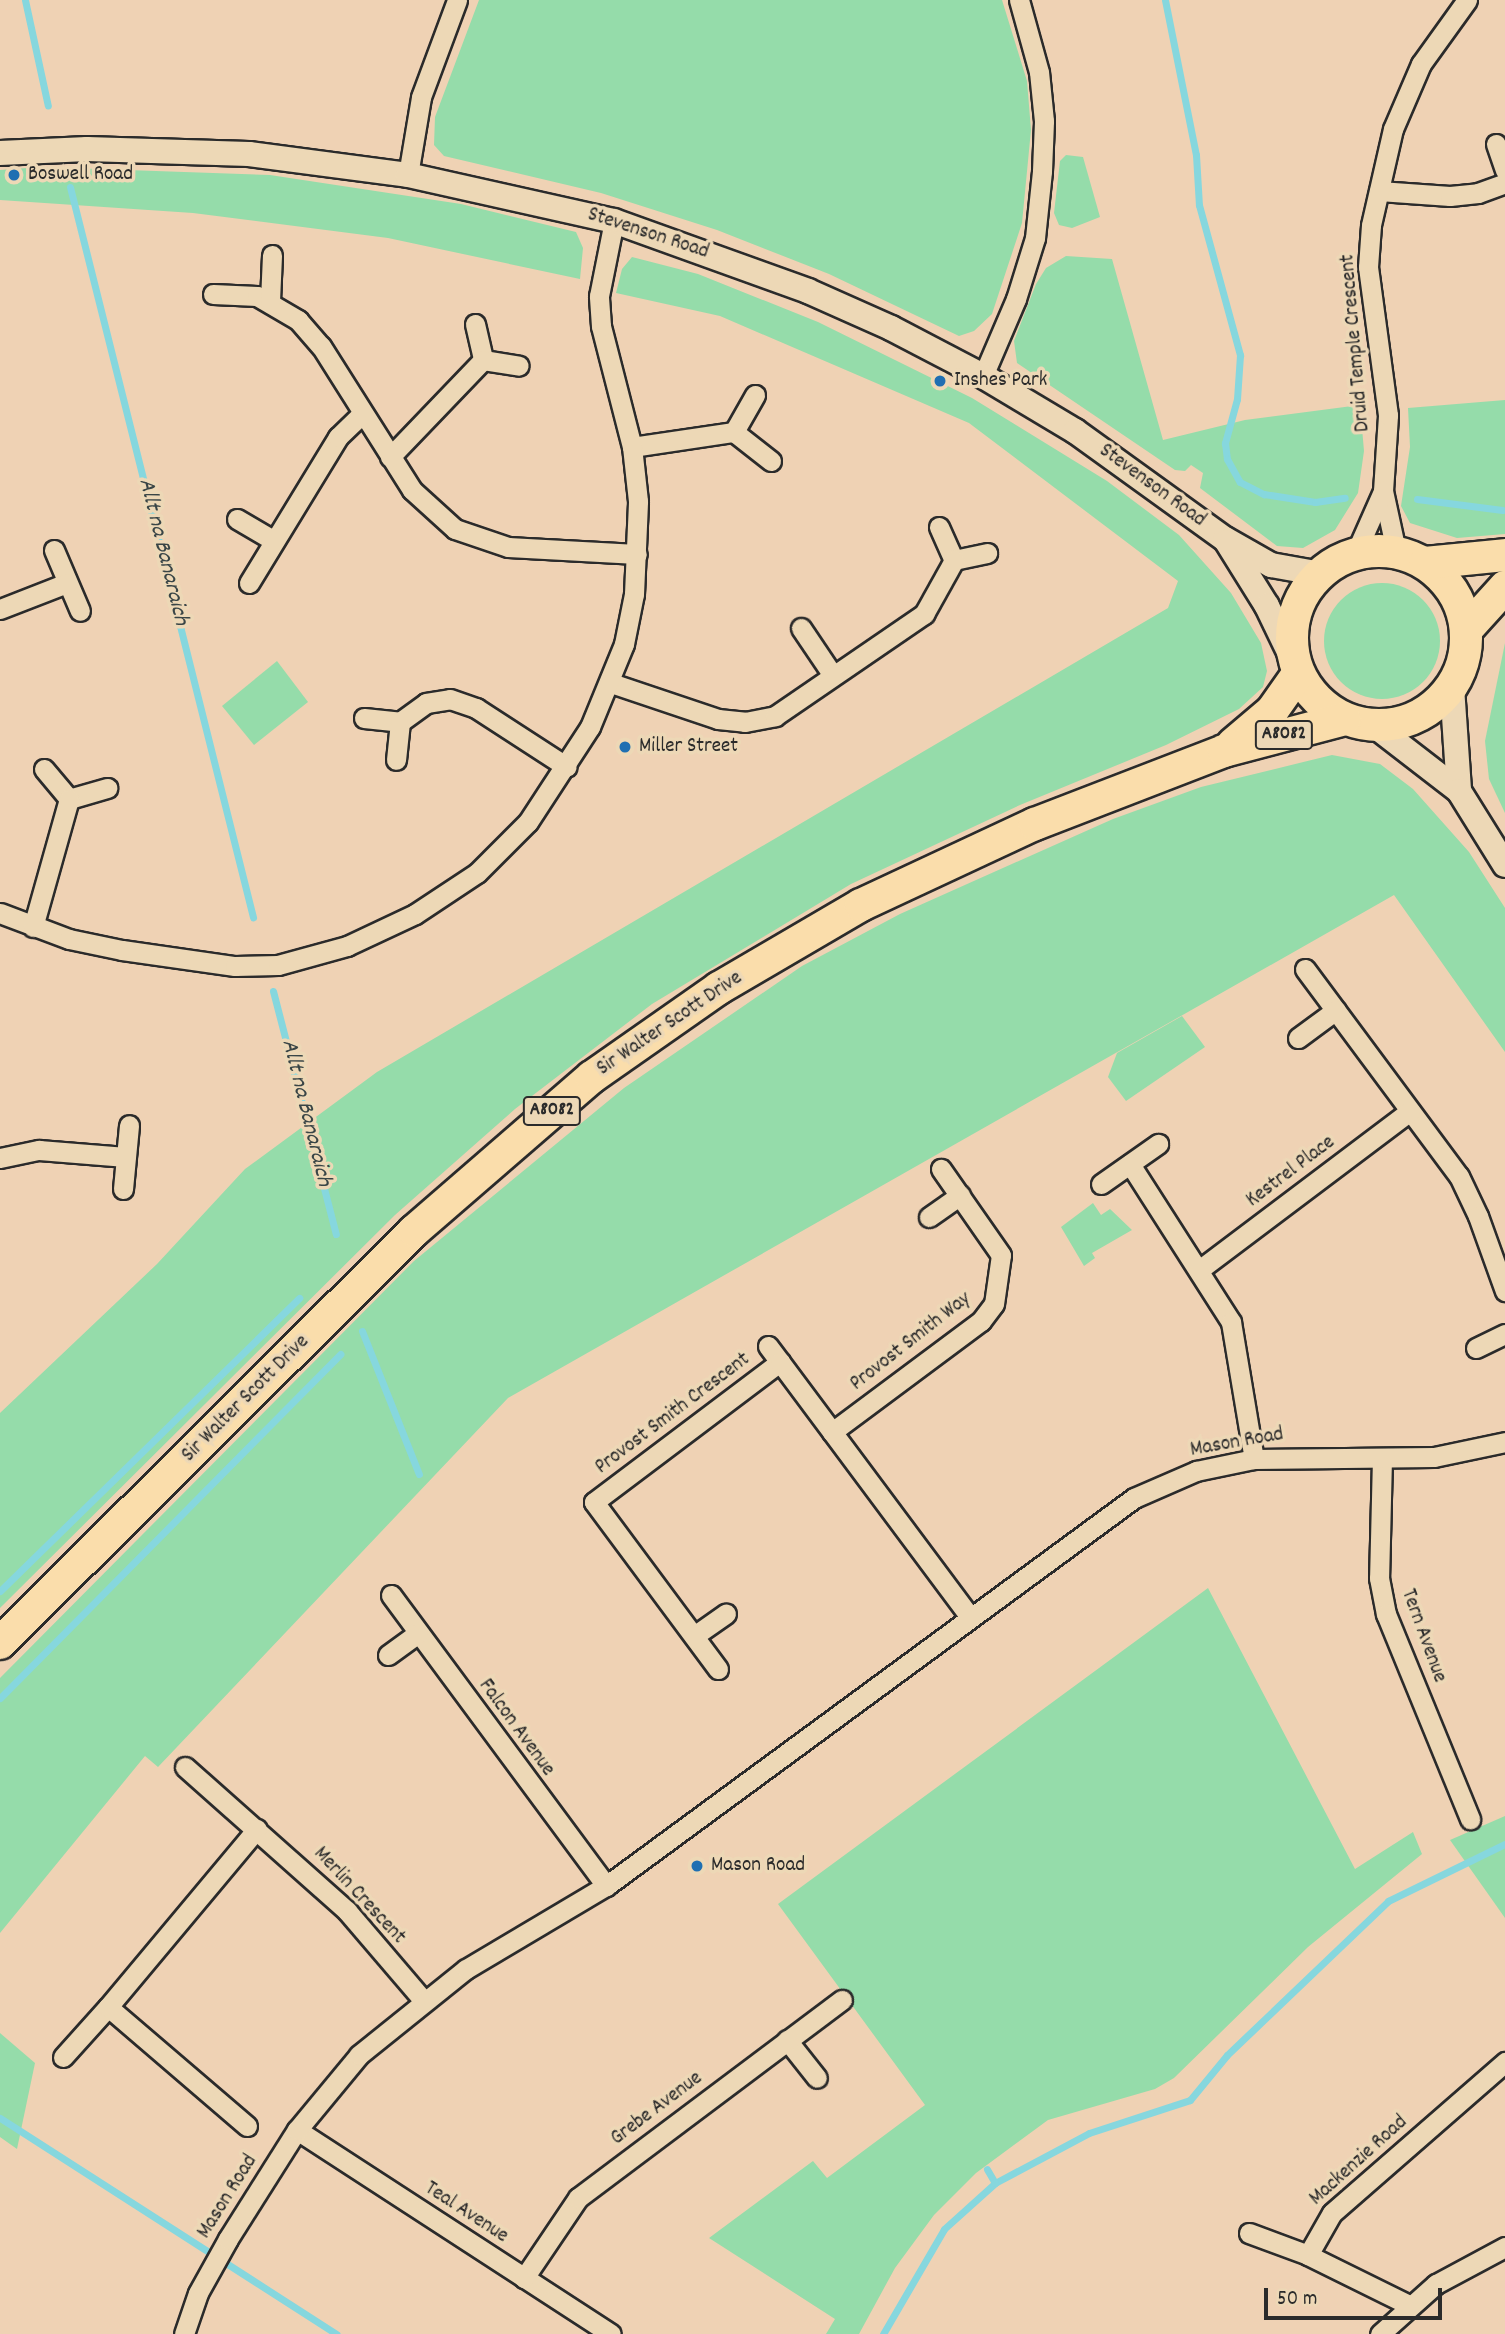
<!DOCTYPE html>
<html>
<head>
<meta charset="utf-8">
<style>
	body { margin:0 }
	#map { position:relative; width:1505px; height:2334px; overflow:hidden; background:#efd2b4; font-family:Dekko,sans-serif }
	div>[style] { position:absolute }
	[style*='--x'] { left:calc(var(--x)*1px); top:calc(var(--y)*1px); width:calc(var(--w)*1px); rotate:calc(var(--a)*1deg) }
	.green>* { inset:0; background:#95dcaa }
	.round { border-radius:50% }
	.stream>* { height:7px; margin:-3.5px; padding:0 3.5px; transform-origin:3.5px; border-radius:3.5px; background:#86d7de }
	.roads { filter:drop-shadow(2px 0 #2b2b2b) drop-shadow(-2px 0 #2b2b2b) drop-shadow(0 2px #2b2b2b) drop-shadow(0 -2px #2b2b2b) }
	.minor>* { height:19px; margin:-9.5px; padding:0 9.5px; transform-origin:9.5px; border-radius:9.5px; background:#edd8b6 }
	.tertiary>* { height:24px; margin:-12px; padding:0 12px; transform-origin:12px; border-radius:12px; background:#edd8b6 }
	.primary>* { height:32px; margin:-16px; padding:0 16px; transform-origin:16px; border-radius:16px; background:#faddab }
	.primary>.ring { margin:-16px; padding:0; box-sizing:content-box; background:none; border:32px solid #faddab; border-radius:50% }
	.dots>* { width:19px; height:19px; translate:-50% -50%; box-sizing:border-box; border:4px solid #edd8b6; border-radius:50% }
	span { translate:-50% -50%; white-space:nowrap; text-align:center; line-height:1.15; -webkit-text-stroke:7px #edd8b6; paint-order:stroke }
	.shield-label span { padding:2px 5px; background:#edd8b6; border:2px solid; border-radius:5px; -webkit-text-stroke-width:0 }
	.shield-label { font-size:19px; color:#2b2b2b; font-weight:700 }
	.poi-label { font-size:21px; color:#2b2b2b }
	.left { translate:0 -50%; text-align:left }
	.street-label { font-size:21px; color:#2b2b2b }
	.water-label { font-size:23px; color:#394546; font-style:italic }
	.scale { position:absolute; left:1264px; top:2288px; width:178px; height:32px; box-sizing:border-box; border:4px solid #2b2b2b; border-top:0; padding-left:9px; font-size:21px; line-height:24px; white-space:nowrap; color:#2b2b2b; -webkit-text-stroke:5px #edd8b6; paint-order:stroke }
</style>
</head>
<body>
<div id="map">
	<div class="green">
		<div style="clip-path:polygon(479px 0,1002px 0,1027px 81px,1031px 130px,1022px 223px,992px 314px,974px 331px,959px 336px,829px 274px,717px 230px,601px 193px,444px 156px,434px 145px,435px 117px)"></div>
		<div style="clip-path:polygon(1066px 155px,1083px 157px,1100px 217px,1072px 228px,1059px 225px,1054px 213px,1060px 161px)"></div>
		<div style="clip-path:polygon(41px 167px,270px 175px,461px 204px,576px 232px,583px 248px,580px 279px,388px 238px,193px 213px,0 200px,0 170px)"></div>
		<div style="clip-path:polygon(1066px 256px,1112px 259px,1163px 440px,1245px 420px,1360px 405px,1364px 451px,1358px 493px,1335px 530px,1303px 548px,1277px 546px,1200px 488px,1203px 473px,1191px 465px,1185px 471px,1175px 470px,1017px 363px,1014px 341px,1036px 284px,1046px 268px)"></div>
		<div style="clip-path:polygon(632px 257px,698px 274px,818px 322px,972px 398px,1107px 481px,1179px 535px,1231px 593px,1261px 643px,1267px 671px,1263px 687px,1239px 709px,1166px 745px,1020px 805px,851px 884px,652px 1004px,515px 1109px,395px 1215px,0 1608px,0 1413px,157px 1264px,245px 1169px,377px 1072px,1168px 608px,1178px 581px,969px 423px,720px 316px,616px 293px,622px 269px)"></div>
		<div style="clip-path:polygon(1505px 400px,1505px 534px,1457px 538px,1410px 523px,1401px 506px,1410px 447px,1408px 408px)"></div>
		<div class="round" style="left:1324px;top:583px;width:116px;height:116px"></div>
		<div style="clip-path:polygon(1505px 643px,1505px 813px,1489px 779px,1485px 741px)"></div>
		<div style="clip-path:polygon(277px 661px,308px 702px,254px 745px,222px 706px)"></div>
		<div style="clip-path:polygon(1332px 755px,1380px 764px,1413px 789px,1469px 852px,1505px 908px,1505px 1052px,1394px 895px,508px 1398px,158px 1767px,145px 1756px,0 1933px,0 1678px,414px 1261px,624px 1088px,802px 966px,900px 914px,1113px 819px,1201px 787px)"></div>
		<div style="clip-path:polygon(1182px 1016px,1205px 1047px,1126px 1101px,1108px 1077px,1117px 1053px)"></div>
		<div style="clip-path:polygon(1093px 1203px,1101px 1215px,1110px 1209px,1132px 1230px,1092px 1253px,1095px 1258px,1084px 1266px,1061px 1227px)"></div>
		<div style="clip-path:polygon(1208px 1588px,1355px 1869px,1413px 1832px,1422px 1854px,1308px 1947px,1174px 2078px,1155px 2089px,1048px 2120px,976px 2173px,934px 2215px,895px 2268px,859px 2334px,826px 2334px,835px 2319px,709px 2238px,813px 2161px,827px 2178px,925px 2105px,778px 1904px)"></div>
		<div style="clip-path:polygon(1505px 1816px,1505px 1918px,1450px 1840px)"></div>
		<div style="clip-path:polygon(0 2033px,35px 2063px,17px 2149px,0 2137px)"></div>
	</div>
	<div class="stream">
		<div style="--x:25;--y:0;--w:108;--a:77.8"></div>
		<div style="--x:1165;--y:0;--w:158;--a:78.7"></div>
		<div style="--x:1196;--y:155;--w:50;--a:86.6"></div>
		<div style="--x:1199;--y:205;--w:156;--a:74.7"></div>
		<div style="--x:1240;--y:355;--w:44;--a:93.9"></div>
		<div style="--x:1237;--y:399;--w:46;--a:105.3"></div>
		<div style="--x:1225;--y:443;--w:16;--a:83"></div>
		<div style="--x:1227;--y:459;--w:26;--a:61"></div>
		<div style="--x:1240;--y:482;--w:27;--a:27"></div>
		<div style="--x:1264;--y:494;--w:52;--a:8.9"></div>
		<div style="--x:1315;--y:502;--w:30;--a:-8"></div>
		<div style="--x:70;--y:187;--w:753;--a:75.93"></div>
		<div style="--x:1417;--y:499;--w:86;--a:7.4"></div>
		<div style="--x:273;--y:991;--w:251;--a:75.5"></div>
		<div style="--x:362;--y:1331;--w:154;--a:68.3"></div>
		<div style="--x:0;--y:1591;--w:419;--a:-44.4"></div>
		<div style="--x:0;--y:1698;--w:484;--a:-45.3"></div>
		<div style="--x:0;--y:2118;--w:400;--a:32.7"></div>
		<div style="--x:995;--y:2183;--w:106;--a:-28"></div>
		<div style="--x:1089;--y:2133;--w:106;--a:-18.1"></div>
		<div style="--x:1190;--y:2100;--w:58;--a:-50.6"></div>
		<div style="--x:1227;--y:2055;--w:223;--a:-43.7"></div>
		<div style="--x:1388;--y:1901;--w:130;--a:-26"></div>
		<div style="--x:883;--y:2334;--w:121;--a:-59.8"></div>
		<div style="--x:944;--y:2229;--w:69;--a:-42"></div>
		<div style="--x:995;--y:2183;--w:16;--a:-120"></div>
	</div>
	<div class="roads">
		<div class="minor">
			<div style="--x:1496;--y:144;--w:28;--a:71"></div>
			<div style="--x:408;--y:175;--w:79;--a:-80.5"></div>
			<div style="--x:421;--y:97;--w:103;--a:-69.6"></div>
			<div style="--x:1379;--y:191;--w:71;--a:4"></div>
			<div style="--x:1450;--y:196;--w:28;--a:-6"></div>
			<div style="--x:1478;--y:193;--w:29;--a:-20"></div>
			<div style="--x:213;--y:294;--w:44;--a:2.6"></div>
			<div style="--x:257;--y:296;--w:48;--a:30.3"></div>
			<div style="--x:298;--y:320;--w:35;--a:49"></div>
			<div style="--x:321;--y:346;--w:170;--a:57.7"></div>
			<div style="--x:412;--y:490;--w:58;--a:42.2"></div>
			<div style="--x:455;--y:529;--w:56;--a:18.8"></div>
			<div style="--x:508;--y:547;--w:129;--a:3.1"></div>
			<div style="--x:270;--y:301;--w:46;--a:-87.5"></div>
			<div style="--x:475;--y:324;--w:37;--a:77"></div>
			<div style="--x:483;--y:360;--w:36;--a:9"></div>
			<div style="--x:983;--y:376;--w:84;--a:-66.8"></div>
			<div style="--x:1016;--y:299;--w:64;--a:-72.7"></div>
			<div style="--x:1035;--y:238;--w:67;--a:-84"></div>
			<div style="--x:1042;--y:171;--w:50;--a:-87.7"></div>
			<div style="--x:1044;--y:121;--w:49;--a:-95.8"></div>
			<div style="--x:1039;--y:72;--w:75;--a:-105.5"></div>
			<div style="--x:755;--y:395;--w:43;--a:119.6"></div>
			<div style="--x:734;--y:432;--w:47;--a:38.1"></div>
			<div style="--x:632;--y:447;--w:103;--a:-8.4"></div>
			<div style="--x:390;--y:457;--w:134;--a:-46.2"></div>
			<div style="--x:237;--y:519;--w:42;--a:30.3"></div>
			<div style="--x:939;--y:527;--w:36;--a:66"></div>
			<div style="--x:954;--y:560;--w:34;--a:-12"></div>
			<div style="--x:54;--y:550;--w:66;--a:66.9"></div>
			<div style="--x:1396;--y:551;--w:61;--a:-102.2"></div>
			<div style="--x:1383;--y:491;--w:76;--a:-86.2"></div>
			<div style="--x:1388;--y:415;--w:149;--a:-97.7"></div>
			<div style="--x:1368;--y:267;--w:42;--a:-85.9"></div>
			<div style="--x:1371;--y:225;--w:98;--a:-77.1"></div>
			<div style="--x:1393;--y:129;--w:71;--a:-66.7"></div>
			<div style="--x:1421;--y:64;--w:79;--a:-54.3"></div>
			<div style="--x:1356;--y:552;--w:67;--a:-66.1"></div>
			<div style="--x:249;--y:583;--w:171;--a:-58.6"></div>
			<div style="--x:338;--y:437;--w:33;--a:-44"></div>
			<div style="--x:0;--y:609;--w:72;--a:-21.2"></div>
			<div style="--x:801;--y:628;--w:55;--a:56"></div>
			<div style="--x:611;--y:683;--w:113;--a:18.6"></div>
			<div style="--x:718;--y:719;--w:27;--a:6"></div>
			<div style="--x:745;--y:722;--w:31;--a:-11"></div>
			<div style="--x:775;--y:716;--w:181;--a:-34.4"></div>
			<div style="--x:924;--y:614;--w:62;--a:-60.9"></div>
			<div style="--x:364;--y:718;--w:36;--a:6"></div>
			<div style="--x:400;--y:722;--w:38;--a:96"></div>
			<div style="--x:400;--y:722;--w:32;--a:-36"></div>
			<div style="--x:426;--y:703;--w:24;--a:-9"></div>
			<div style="--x:450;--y:699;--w:28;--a:19"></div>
			<div style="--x:476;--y:708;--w:108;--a:33"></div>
			<div style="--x:44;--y:769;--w:39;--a:50"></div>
			<div style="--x:69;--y:799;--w:40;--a:-16"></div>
			<div style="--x:0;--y:913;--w:74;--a:20.6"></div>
			<div style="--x:69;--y:939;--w:54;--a:11.7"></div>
			<div style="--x:122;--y:950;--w:114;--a:8.1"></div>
			<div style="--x:235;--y:966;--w:43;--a:-1.3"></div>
			<div style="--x:278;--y:965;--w:72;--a:-15.4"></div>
			<div style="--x:347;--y:946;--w:75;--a:-25.2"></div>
			<div style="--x:415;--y:914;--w:74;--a:-33.5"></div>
			<div style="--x:477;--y:873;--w:72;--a:-45"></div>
			<div style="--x:528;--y:822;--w:113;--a:-56.9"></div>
			<div style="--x:590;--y:727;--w:90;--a:-67.7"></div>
			<div style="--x:624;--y:644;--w:51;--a:-78.7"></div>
			<div style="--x:634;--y:594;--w:93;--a:-87.5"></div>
			<div style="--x:638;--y:501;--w:54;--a:-96.3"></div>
			<div style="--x:632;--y:447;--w:125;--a:-104.4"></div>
			<div style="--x:601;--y:326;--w:30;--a:-94"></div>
			<div style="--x:599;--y:296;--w:76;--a:-78.7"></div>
			<div style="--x:33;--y:927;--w:133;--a:-74.3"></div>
			<div style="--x:1305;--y:969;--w:258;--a:53.4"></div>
			<div style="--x:1459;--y:1176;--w:44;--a:64.6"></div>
			<div style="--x:1478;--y:1216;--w:80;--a:70.2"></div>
			<div style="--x:1298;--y:1038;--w:47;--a:-36.4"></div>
			<div style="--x:0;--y:1158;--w:40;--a:-12"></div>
			<div style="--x:39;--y:1150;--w:87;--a:4.6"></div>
			<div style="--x:1130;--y:1164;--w:188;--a:57.4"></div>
			<div style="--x:1231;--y:1322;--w:139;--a:80.5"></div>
			<div style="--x:1101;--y:1184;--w:70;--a:-35.1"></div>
			<div style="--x:123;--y:1189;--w:64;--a:-84.6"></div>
			<div style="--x:929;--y:1217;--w:38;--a:-35"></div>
			<div style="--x:1199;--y:1270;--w:264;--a:-37"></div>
			<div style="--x:768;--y:1346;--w:20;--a:53"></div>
			<div style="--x:1476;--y:1348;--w:32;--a:-26"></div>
			<div style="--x:832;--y:1432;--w:186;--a:-36.7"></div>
			<div style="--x:981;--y:1321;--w:21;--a:-53"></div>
			<div style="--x:994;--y:1304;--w:49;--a:-81.9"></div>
			<div style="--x:1001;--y:1255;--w:105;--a:-124.9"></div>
			<div style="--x:1382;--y:1458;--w:120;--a:91.4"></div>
			<div style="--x:1379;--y:1578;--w:37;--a:79"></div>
			<div style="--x:1386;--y:1614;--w:222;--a:67.7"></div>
			<div style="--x:391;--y:1595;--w:362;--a:53.5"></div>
			<div style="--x:694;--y:1636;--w:39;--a:-35"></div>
			<div style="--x:388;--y:1655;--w:37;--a:-36"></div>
			<div style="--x:718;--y:1669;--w:208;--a:-126.6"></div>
			<div style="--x:594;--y:1502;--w:233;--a:-37"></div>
			<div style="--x:780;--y:1362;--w:318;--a:53.3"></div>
			<div style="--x:185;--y:1767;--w:217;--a:41.6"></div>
			<div style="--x:347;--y:1911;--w:117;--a:49.5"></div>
			<div style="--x:787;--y:2040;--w:48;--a:51.7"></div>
			<div style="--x:63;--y:2057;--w:67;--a:-48"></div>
			<div style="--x:247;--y:2126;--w:183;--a:-139.4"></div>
			<div style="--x:108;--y:2007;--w:232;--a:-50.1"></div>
			<div style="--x:297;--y:2130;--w:374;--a:33"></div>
			<div style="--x:1249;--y:2233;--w:63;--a:20.4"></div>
			<div style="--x:524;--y:2278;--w:97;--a:-56"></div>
			<div style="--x:578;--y:2198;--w:330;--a:-36.9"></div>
			<div style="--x:1409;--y:2305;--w:113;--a:-153.7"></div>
			<div style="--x:1308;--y:2255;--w:48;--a:-60.3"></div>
			<div style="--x:1332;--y:2213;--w:230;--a:-41.1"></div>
			<div style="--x:184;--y:2334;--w:43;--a:-71.1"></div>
			<div style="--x:198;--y:2293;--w:62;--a:-60.9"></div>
			<div style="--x:228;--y:2239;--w:129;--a:-57.7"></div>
			<div style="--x:297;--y:2130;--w:97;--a:-50.4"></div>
			<div style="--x:359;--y:2055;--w:137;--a:-38.8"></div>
			<div style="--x:466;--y:1969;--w:163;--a:-30.7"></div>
			<div style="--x:606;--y:1886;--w:655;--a:-36.31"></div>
			<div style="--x:1134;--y:1498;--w:68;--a:-23.5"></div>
			<div style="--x:1196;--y:1471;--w:59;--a:-11.7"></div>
			<div style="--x:1254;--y:1459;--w:180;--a:-0.6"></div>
			<div style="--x:1434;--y:1457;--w:73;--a:-11.9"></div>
			<div style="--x:1380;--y:2334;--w:75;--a:-41.8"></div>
			<div style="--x:1436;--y:2284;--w:78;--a:-28.2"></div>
		</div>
		<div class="tertiary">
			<div style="--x:0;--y:153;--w:87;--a:-2.6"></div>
			<div style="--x:87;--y:149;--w:162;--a:1.8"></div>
			<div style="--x:249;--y:154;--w:160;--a:7.5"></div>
			<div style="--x:408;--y:175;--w:211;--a:12.6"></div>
			<div style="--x:614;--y:221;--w:206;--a:19.8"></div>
			<div style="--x:808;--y:291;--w:91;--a:24"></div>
			<div style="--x:891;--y:328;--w:104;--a:27.6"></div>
			<div style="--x:983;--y:376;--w:107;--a:30.9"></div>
			<div style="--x:1075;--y:431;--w:185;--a:35.8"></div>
			<div style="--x:1225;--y:539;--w:53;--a:29.5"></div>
			<div style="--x:1271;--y:565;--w:51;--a:10.2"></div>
			<div style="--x:1227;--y:542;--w:75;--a:58"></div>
			<div style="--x:1267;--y:606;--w:62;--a:64.3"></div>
			<div style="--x:1452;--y:687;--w:104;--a:86.1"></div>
			<div style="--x:1375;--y:726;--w:106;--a:37.7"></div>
			<div style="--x:1459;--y:791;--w:87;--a:58.1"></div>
		</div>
		<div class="primary">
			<div class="ring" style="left:1292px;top:551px;width:142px;height:142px"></div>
			<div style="--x:1425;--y:563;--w:80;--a:-5.7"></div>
			<div style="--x:1467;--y:629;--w:57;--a:-47.9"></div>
			<div style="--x:1233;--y:744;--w:51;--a:-40.2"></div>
			<div style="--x:1272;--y:711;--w:45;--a:-54.9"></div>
			<div style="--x:0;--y:1643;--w:584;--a:-44.86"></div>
			<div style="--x:414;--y:1231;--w:235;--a:-40.9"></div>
			<div style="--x:592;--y:1077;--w:155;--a:-35"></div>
			<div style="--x:719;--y:988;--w:164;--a:-30.3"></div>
			<div style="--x:861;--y:905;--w:192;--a:-25"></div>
			<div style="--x:1035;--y:824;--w:203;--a:-21.1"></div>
			<div style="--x:1224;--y:751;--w:125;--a:-14.8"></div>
		</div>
	</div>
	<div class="dots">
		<div style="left:14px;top:175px;background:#1f6fb2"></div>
		<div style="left:940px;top:381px;background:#1f6fb2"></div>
		<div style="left:625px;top:747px;background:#1f6fb2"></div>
		<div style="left:697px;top:1866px;background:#1f6fb2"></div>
	</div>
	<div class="shield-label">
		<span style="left:1284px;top:735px">A8082</span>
		<span style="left:552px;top:1111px">A8082</span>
	</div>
	<div class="poi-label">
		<span class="left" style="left:28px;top:175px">Boswell Road</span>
		<span class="left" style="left:954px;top:381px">Inshes Park</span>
		<span class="left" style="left:639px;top:747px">Miller Street</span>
		<span class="left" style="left:711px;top:1866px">Mason Road</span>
	</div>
	<div class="street-label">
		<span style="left:648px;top:234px;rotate:18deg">Stevenson Road</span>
		<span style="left:1356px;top:343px;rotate:-95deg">Druid Temple Crescent</span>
		<span style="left:1152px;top:486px;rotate:36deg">Stevenson Road</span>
		<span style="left:670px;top:1024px;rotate:-34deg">Sir Walter Scott Drive</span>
		<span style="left:1291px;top:1172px;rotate:-37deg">Kestrel Place</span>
		<span style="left:911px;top:1342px;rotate:-38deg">Provost Smith Way</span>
		<span style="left:246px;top:1399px;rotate:-45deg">Sir Walter Scott Drive</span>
		<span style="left:673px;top:1414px;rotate:-37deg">Provost Smith Crescent</span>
		<span style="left:1237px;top:1443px;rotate:-10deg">Mason Road</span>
		<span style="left:1423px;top:1636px;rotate:70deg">Tern Avenue</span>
		<span style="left:516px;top:1728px;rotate:54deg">Falcon Avenue</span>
		<span style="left:359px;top:1896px;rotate:47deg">Merlin Crescent</span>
		<span style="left:657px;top:2109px;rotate:-37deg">Grebe Avenue</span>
		<span style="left:1359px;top:2161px;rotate:-42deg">Mackenzie Road</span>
		<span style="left:228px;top:2197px;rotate:-58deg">Mason Road</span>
		<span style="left:466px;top:2213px;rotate:33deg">Teal Avenue</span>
	</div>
	<div class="water-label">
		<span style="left:162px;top:552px;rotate:76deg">Allt na Banaraich</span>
		<span style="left:305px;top:1113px;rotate:76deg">Allt na Banaraich</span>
	</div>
	<div class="scale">50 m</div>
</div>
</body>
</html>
